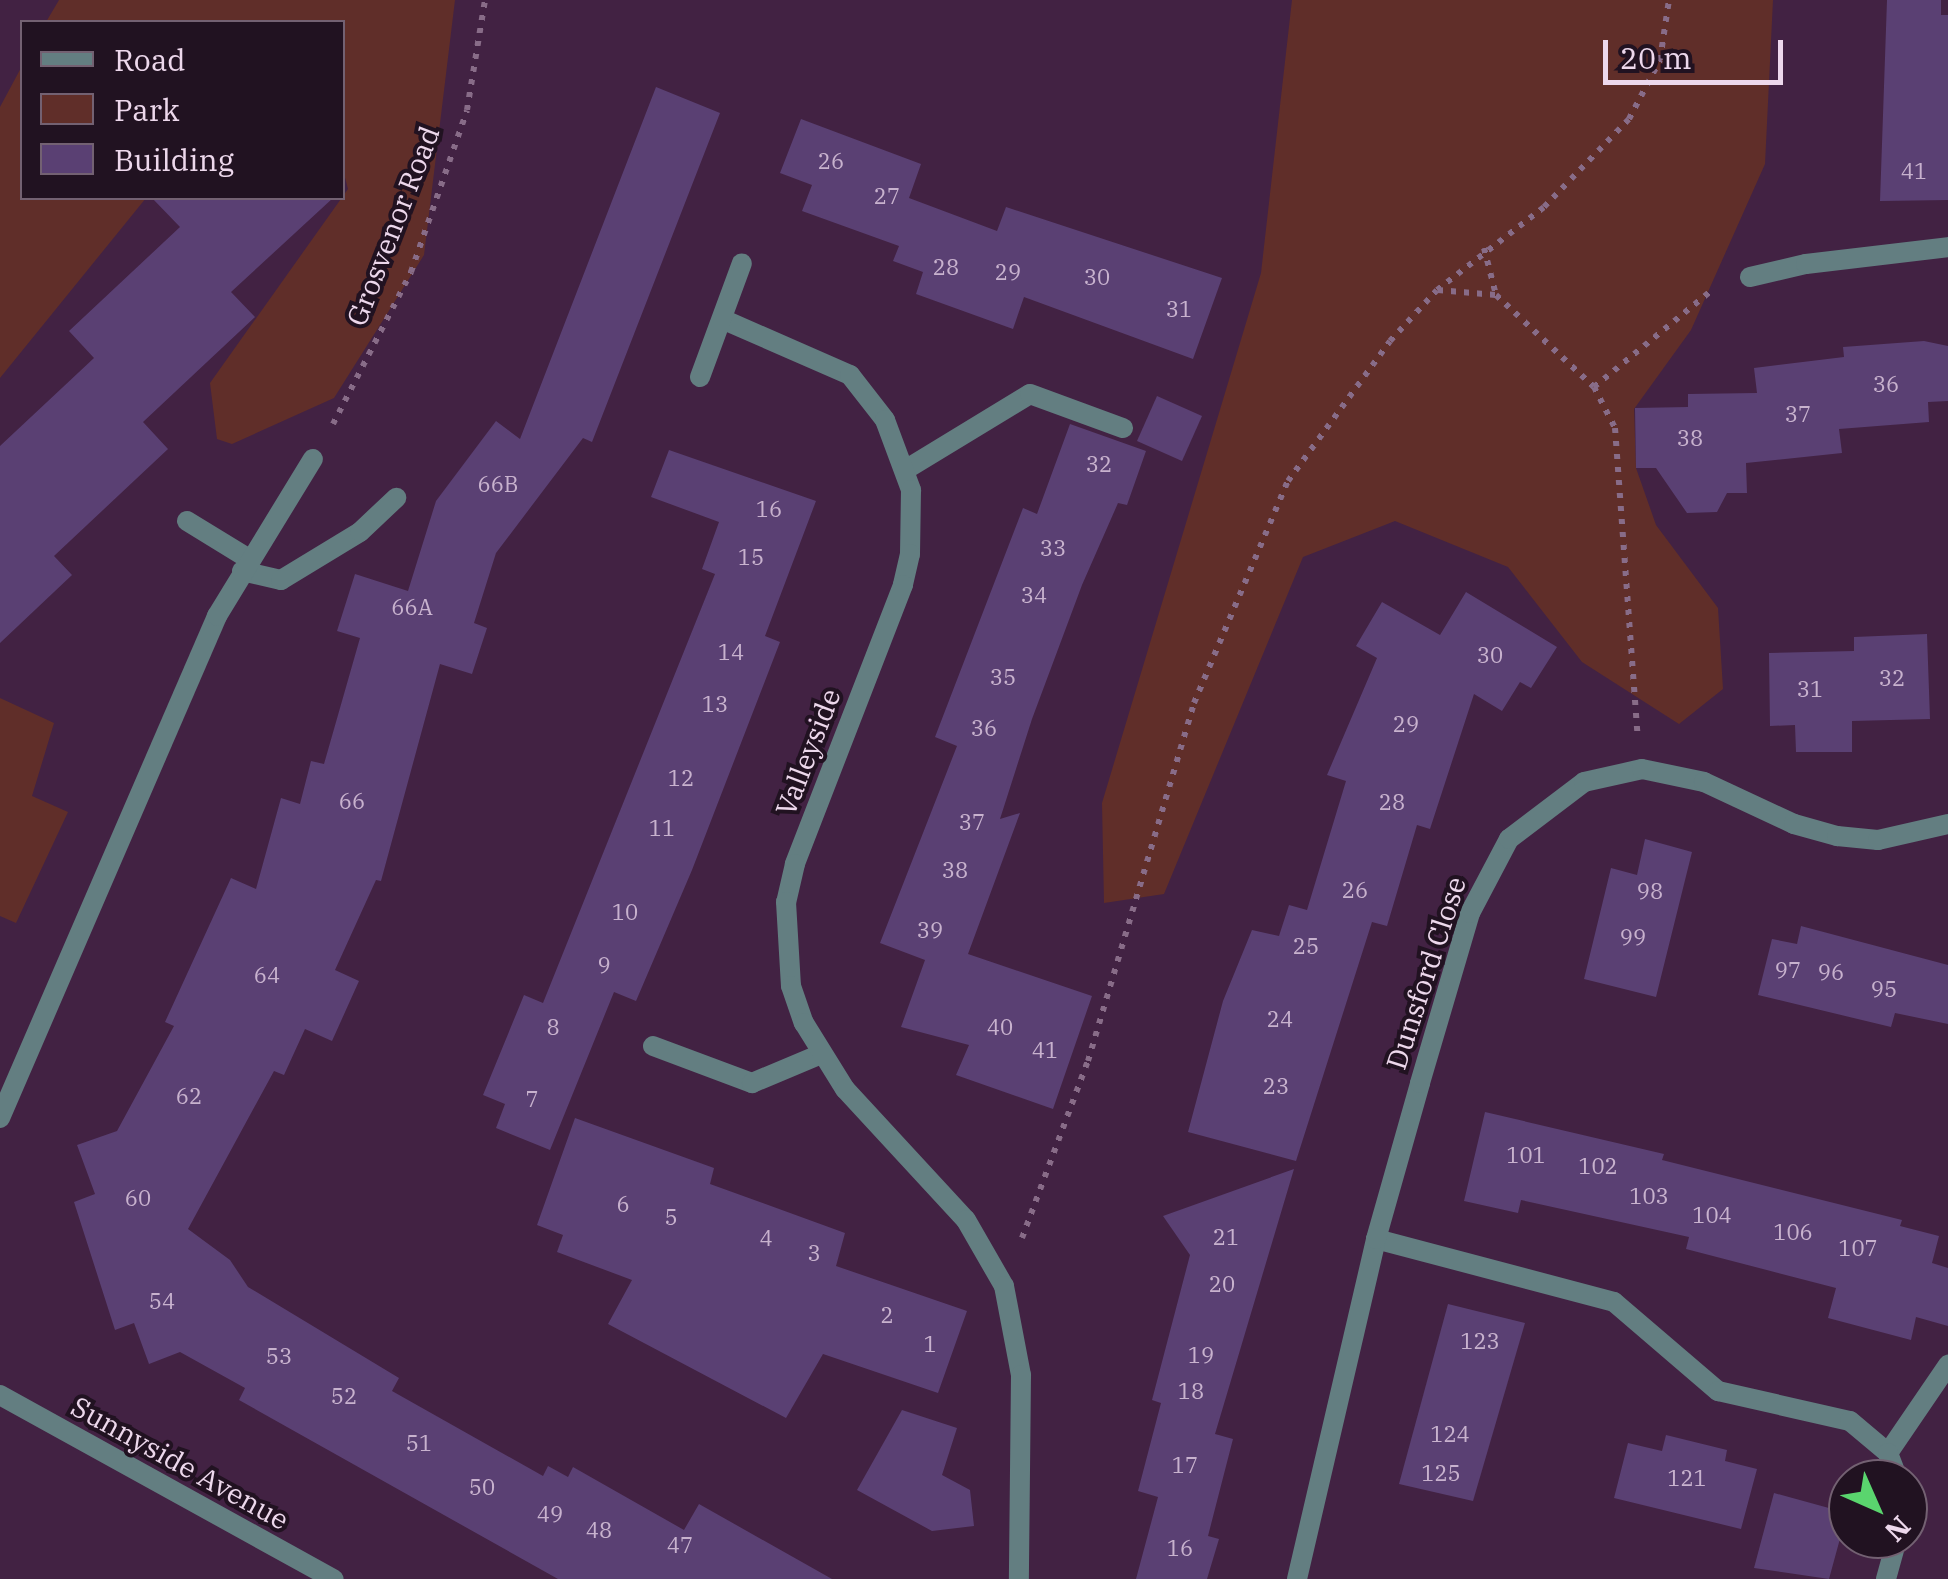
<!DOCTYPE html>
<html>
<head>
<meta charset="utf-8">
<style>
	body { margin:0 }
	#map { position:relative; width:1948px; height:1579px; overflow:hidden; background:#422243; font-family:"IBM Plex Serif",serif }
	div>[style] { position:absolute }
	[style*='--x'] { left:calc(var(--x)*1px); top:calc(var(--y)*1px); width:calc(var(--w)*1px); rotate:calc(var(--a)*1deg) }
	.green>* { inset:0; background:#602e29 }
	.building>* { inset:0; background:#5a4073 }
	.path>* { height:6px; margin-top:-3px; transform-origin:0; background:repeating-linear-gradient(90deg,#886c88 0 5px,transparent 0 13px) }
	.lane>* { height:20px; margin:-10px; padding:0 10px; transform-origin:10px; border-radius:10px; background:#637e81 }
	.street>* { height:20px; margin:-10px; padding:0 10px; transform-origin:10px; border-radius:10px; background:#637e81 }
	span { translate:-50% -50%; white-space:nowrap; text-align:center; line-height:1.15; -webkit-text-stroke:8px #211221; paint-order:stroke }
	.number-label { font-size:22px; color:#c8b2ce }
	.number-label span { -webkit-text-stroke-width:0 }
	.street-label { font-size:28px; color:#edd8ec }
	.legend { position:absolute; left:20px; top:20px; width:325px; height:180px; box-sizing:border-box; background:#211221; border:2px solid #736172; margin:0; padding:12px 18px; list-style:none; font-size:30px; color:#edd8ec }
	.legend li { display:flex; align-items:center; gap:20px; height:50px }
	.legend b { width:50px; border:2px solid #736172 }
	.north { position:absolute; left:1828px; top:1459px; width:100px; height:100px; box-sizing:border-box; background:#211221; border:2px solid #736172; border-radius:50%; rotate:135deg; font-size:28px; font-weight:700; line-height:40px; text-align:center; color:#edd8ec }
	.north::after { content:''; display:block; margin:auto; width:35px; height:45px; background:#5ad56e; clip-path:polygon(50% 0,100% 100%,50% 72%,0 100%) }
	.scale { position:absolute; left:1603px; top:40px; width:180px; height:45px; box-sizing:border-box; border:5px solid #edd8ec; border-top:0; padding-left:12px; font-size:30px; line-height:35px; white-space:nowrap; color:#edd8ec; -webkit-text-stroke:8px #211221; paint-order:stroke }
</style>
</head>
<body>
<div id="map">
	<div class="green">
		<div style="clip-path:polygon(59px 0,455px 0,424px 255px,334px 398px,232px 444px,217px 439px,210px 383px,348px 189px,342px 166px,342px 22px,46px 22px)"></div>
		<div style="clip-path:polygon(1292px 0,1773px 0,1765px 164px,1691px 330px,1634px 409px,1636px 468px,1656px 525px,1718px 608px,1723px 689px,1679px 724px,1582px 662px,1508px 567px,1395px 521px,1303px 557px,1164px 894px,1104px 903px,1102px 803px,1261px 273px)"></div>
		<div style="clip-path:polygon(22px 66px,22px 198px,146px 198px,0 378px,0 107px)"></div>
		<div style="clip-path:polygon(0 698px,54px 723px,32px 796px,68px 812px,16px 923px,0 916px)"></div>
	</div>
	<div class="building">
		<div style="clip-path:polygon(1887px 0,1941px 0,1941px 15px,1948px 15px,1948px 200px,1880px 201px)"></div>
		<div style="clip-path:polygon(656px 87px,720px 113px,592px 442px,583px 438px,496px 553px,474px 623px,487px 628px,472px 674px,440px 664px,381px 881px,376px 880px,335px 970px,359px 981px,332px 1041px,305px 1029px,284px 1075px,274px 1071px,188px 1229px,230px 1260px,248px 1287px,399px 1378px,392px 1391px,543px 1476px,548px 1466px,568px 1477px,573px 1467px,684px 1530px,699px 1504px,832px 1579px,558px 1579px,239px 1400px,245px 1388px,180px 1352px,149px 1364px,134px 1323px,115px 1330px,74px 1202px,95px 1194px,77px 1145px,117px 1131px,174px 1026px,165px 1022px,231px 878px,256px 889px,281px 798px,300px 804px,311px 761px,324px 764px,360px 638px,337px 631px,355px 574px,408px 591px,436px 501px,496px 421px,520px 439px)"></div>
		<div style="clip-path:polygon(801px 119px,921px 164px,909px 198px,997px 231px,1006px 207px,1222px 278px,1193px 359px,1024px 297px,1013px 329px,916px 294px,923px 272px,893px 261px,899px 246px,802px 211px,812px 185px,780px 173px)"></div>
		<div style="clip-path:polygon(152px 198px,333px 198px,231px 292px,255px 317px,143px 422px,168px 449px,54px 556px,72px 575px,0 643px,0 446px,94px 358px,69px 331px,180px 227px)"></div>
		<div style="clip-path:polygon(1924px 341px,1948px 346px,1948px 401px,1928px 402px,1929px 422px,1839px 429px,1842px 453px,1746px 463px,1747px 493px,1727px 493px,1717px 512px,1687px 513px,1656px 468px,1636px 468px,1635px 408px,1688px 407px,1688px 394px,1757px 393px,1754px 368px,1844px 357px,1843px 347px)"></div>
		<div style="clip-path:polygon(1157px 396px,1202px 416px,1182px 461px,1137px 441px)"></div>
		<div style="clip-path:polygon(1070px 424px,1146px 451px,1127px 505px,1118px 503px,1082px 585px,1032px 719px,1000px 819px,1020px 813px,968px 954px,1092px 996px,1053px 1109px,956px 1075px,969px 1045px,901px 1027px,925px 960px,880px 943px,957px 746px,935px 737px,1023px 508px,1037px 514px)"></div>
		<div style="clip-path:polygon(669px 450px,816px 501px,765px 636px,780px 642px,692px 870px,636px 1001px,614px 992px,550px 1150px,496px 1128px,505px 1104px,483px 1095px,524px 995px,543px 1003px,715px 574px,702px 569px,719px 522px,651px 497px)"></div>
		<div style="clip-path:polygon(1466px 592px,1557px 647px,1531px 688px,1520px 682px,1502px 711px,1474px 694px,1430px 829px,1417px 825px,1387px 926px,1372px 922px,1296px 1161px,1188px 1132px,1223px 1001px,1252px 930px,1279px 936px,1289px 905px,1307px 910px,1346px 781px,1327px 775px,1377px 658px,1356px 646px,1382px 602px,1440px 635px)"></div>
		<div style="clip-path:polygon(1927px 634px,1930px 719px,1852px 721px,1852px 752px,1796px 752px,1795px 725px,1770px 726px,1769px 653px,1854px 651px,1854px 637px)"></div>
		<div style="clip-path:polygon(1645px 839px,1692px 852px,1656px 997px,1584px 979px,1611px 868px,1637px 875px)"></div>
		<div style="clip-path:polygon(1801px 926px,1948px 965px,1948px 1024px,1895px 1013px,1891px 1027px,1758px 995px,1772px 939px,1797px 944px)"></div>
		<div style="clip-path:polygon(1485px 1112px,1664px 1154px,1662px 1160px,1902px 1220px,1900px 1226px,1939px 1236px,1932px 1263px,1948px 1268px,1948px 1326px,1916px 1317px,1911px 1340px,1828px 1318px,1836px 1288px,1686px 1249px,1689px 1237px,1521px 1200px,1518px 1213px,1464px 1201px)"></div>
		<div style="clip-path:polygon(575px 1118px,714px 1168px,710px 1184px,845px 1233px,836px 1266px,967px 1311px,938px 1393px,823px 1354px,786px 1418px,608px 1324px,632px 1280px,557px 1252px,563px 1235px,537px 1225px)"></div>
		<div style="clip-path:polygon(1294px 1169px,1215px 1434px,1233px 1439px,1208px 1536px,1219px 1539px,1207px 1579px,1136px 1579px,1158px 1497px,1138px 1491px,1161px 1403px,1152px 1400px,1190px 1255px,1163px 1216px)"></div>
		<div style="clip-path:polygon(1448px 1304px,1525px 1323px,1473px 1501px,1399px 1484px)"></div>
		<div style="clip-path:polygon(902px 1410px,957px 1428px,942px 1475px,970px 1490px,974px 1526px,932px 1531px,857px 1490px)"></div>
		<div style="clip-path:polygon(1666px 1435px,1727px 1450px,1725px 1461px,1757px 1469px,1741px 1529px,1614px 1498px,1628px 1443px,1662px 1451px)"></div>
		<div style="clip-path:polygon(1774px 1493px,1847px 1513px,1829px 1579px,1754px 1568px)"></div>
	</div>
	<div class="path">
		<div style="--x:1484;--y:248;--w:49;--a:75.7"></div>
		<div style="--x:1496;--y:295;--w:134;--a:43.2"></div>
		<div style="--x:1594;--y:387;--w:46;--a:62.9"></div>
		<div style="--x:1615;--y:428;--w:304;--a:85.8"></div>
		<div style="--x:1438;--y:290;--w:58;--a:4.9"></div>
		<div style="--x:1594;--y:387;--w:153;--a:-39.4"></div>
		<div style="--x:333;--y:424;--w:171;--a:-62.8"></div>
		<div style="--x:411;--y:272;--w:171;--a:-70.9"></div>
		<div style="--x:467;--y:110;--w:111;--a:-80.7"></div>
		<div style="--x:1022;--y:1238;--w:189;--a:-69.6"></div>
		<div style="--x:1088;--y:1061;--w:373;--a:-73.5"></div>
		<div style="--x:1194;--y:703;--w:241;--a:-67.1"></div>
		<div style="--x:1288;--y:481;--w:173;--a:-53.9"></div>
		<div style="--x:1390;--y:341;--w:69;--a:-47.3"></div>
		<div style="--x:1437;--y:290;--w:135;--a:-37.8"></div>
		<div style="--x:1544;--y:207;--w:122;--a:-46"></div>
		<div style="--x:1629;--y:119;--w:67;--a:-62.3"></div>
		<div style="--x:1660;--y:60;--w:61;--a:-81.5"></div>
	</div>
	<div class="lane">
		<div style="--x:905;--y:470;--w:146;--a:-31.3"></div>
		<div style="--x:1030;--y:394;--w:99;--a:20.1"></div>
		<div style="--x:242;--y:571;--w:40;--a:13"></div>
		<div style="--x:281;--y:580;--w:92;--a:-31.3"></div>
		<div style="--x:360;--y:532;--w:50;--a:-43.4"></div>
		<div style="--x:653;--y:1046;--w:106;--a:20.5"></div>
		<div style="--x:752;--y:1083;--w:75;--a:-22.8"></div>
		<div style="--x:1888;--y:1453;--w:107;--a:-55.7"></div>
	</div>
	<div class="street">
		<div style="--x:1750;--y:277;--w:57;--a:-13.1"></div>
		<div style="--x:1806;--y:264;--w:143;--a:-6.8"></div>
		<div style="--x:722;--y:319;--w:140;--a:23.6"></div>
		<div style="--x:850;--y:375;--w:57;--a:52.1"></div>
		<div style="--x:885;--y:420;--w:75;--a:69.6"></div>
		<div style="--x:911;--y:490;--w:64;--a:90.9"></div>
		<div style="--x:910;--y:554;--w:32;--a:103"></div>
		<div style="--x:903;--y:585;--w:299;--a:111.2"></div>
		<div style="--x:795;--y:864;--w:39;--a:103"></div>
		<div style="--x:786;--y:902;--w:84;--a:86.6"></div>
		<div style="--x:791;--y:986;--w:39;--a:71"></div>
		<div style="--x:804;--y:1023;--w:78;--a:58.2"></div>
		<div style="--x:845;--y:1089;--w:178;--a:47.3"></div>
		<div style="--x:966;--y:1220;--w:76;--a:60.1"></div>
		<div style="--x:1004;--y:1286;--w:91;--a:79.2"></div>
		<div style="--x:1021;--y:1375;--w:204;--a:90.6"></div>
		<div style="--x:700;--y:377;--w:121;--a:-69.8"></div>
		<div style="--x:187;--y:521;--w:73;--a:31.5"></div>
		<div style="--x:0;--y:1118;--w:547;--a:-66.62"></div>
		<div style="--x:217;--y:616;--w:184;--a:-58.6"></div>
		<div style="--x:1376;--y:1239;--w:246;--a:14.8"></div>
		<div style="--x:1614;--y:1302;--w:137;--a:40.6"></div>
		<div style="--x:1718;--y:1391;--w:135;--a:12.8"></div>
		<div style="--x:1850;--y:1421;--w:50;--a:40.1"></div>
		<div style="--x:1888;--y:1453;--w:28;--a:69"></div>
		<div style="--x:0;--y:1395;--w:381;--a:28.9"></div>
		<div style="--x:1297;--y:1579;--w:349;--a:-76.9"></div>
		<div style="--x:1376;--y:1239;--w:162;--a:-74.2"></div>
		<div style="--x:1420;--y:1083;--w:177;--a:-73.6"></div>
		<div style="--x:1470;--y:913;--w:84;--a:-62.2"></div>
		<div style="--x:1509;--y:839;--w:94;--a:-37.2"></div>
		<div style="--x:1584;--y:782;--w:59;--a:-12.6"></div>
		<div style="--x:1642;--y:769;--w:63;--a:11.8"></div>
		<div style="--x:1704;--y:782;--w:99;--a:25"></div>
		<div style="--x:1794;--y:824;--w:45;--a:15.6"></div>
		<div style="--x:1837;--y:836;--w:41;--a:5.6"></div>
		<div style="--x:1878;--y:840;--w:72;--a:-12.9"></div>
		<div style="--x:1886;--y:1579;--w:41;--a:-74.6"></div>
	</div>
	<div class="number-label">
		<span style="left:831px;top:161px">26</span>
		<span style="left:1914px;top:171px">41</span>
		<span style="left:887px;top:196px">27</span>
		<span style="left:946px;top:267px">28</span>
		<span style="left:1008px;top:272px">29</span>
		<span style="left:1097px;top:277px">30</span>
		<span style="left:1179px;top:309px">31</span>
		<span style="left:1886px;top:384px">36</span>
		<span style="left:1798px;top:414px">37</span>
		<span style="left:1690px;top:438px">38</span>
		<span style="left:1099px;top:464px">32</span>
		<span style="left:498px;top:484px">66B</span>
		<span style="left:769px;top:509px">16</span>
		<span style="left:1053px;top:548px">33</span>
		<span style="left:751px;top:557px">15</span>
		<span style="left:1034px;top:595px">34</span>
		<span style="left:412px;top:607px">66A</span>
		<span style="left:731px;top:652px">14</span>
		<span style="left:1490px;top:655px">30</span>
		<span style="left:1003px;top:677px">35</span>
		<span style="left:1892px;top:678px">32</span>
		<span style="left:1810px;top:689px">31</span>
		<span style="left:715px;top:704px">13</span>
		<span style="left:1406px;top:724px">29</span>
		<span style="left:984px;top:728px">36</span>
		<span style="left:681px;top:778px">12</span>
		<span style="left:352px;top:801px">66</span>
		<span style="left:1392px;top:802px">28</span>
		<span style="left:972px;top:822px">37</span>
		<span style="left:662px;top:828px">11</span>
		<span style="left:955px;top:870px">38</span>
		<span style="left:1355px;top:890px">26</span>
		<span style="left:1650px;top:891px">98</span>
		<span style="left:625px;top:912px">10</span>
		<span style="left:930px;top:930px">39</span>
		<span style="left:1633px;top:937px">99</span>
		<span style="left:1306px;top:946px">25</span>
		<span style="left:604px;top:965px">9</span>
		<span style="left:1788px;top:970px">97</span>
		<span style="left:1831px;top:972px">96</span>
		<span style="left:267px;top:975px">64</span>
		<span style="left:1884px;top:989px">95</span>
		<span style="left:1280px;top:1019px">24</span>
		<span style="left:553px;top:1027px">8</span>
		<span style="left:1000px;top:1027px">40</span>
		<span style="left:1045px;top:1050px">41</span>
		<span style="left:1276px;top:1086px">23</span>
		<span style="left:189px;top:1096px">62</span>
		<span style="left:532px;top:1099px">7</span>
		<span style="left:1526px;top:1155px">101</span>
		<span style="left:1598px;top:1166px">102</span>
		<span style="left:1649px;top:1196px">103</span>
		<span style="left:138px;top:1198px">60</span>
		<span style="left:623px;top:1204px">6</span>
		<span style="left:1712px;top:1215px">104</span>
		<span style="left:671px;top:1217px">5</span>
		<span style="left:1793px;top:1232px">106</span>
		<span style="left:1226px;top:1237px">21</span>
		<span style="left:766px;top:1238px">4</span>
		<span style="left:1858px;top:1248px">107</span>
		<span style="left:814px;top:1253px">3</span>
		<span style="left:1222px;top:1284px">20</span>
		<span style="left:162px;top:1301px">54</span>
		<span style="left:887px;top:1315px">2</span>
		<span style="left:1480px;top:1341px">123</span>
		<span style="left:930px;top:1344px">1</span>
		<span style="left:1201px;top:1355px">19</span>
		<span style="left:279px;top:1356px">53</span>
		<span style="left:1191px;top:1391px">18</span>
		<span style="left:344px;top:1396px">52</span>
		<span style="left:1450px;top:1434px">124</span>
		<span style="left:419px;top:1443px">51</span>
		<span style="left:1185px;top:1465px">17</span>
		<span style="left:1441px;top:1473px">125</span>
		<span style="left:1687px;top:1478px">121</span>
		<span style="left:482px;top:1487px">50</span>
		<span style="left:550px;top:1514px">49</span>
		<span style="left:599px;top:1530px">48</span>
		<span style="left:680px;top:1545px">47</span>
		<span style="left:1180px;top:1548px">16</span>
	</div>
	<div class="street-label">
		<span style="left:393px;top:226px;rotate:-69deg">Grosvenor Road</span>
		<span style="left:808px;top:752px;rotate:-69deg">Valleyside</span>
		<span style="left:1426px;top:973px;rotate:-72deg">Dunsford Close</span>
		<span style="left:180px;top:1463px;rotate:29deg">Sunnyside Avenue</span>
	</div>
	<ul class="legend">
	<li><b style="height:12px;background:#637e81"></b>Road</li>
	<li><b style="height:28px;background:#602e29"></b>Park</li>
	<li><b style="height:28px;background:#5a4073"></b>Building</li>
	</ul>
	<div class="north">N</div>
	<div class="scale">20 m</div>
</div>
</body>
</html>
